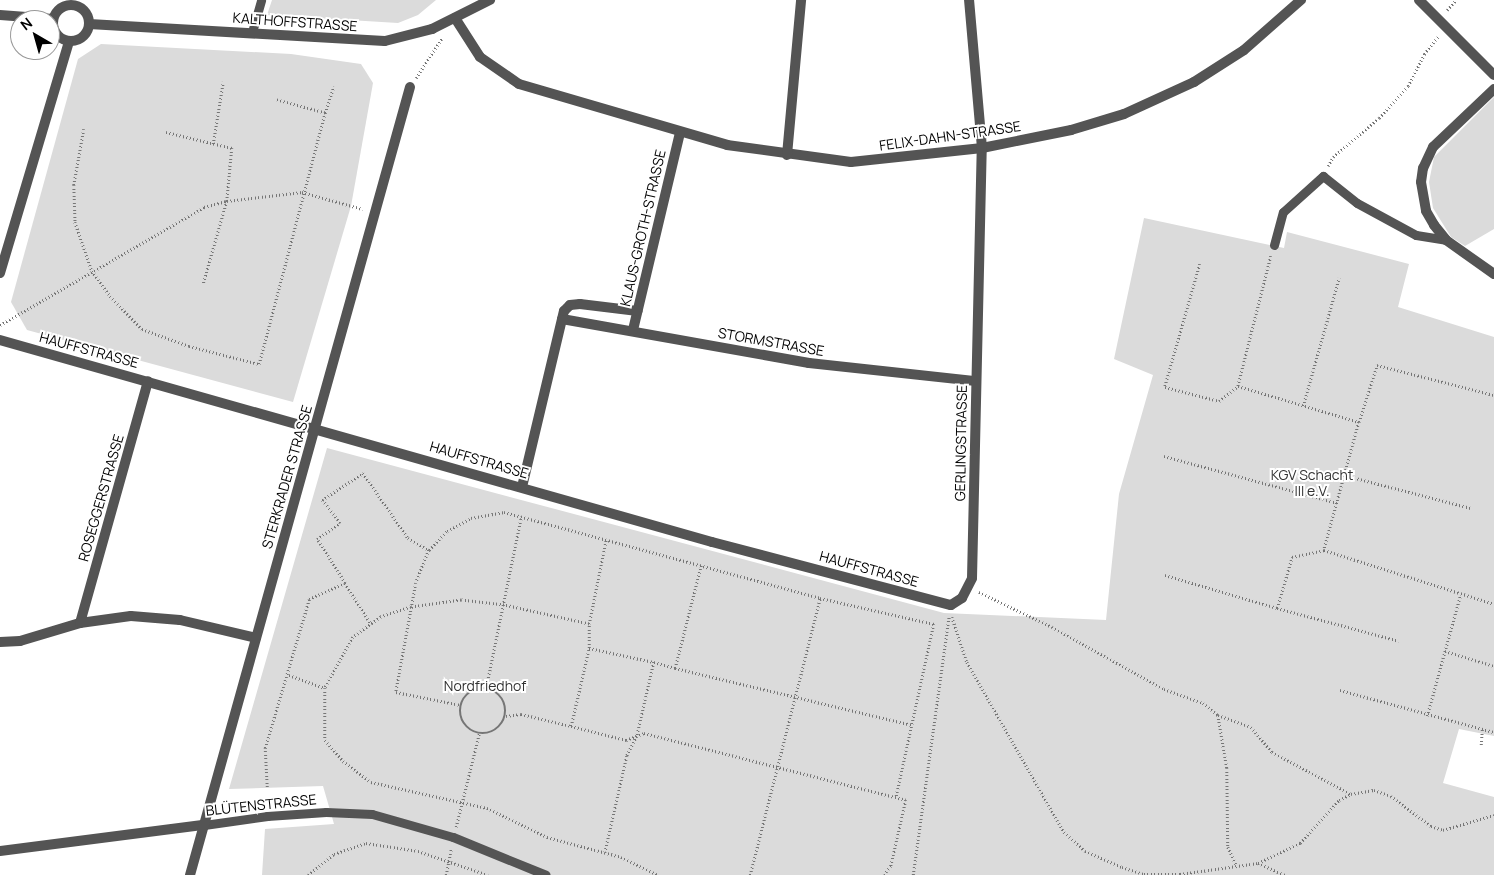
<!DOCTYPE html>
<html>
<head>
<meta charset="utf-8">
<style>
	body { margin:0 }
	#map { position:relative; width:1494px; height:875px; overflow:hidden; background:#fff; font-family:Manrope,sans-serif }
	div>[style] { position:absolute }
	[style*='--x'] { left:calc(var(--x)*1px); top:calc(var(--y)*1px); width:calc(var(--w)*1px); rotate:calc(var(--a)*1deg) }
	.green>* { inset:0; background:#dbdbdb }
	.path>* { height:2.5px; margin-top:-1.25px; transform-origin:0; background:repeating-linear-gradient(90deg,#767676 0 1px,transparent 0 3.5px) }
	.path>.ring { margin:-1.25px; padding:0; box-sizing:content-box; background:none; border:2.5px solid #767676; border-radius:50% }
	.service>* { height:9px; margin:-4.5px; padding:0 4.5px; transform-origin:4.5px; border-radius:4.5px; background:#545454 }
	.minor>* { height:10px; margin:-5px; padding:0 5px; transform-origin:5px; border-radius:5px; background:#545454 }
	.minor>.ring { margin:-5px; padding:0; box-sizing:content-box; background:none; border:10px solid #545454; border-radius:50% }
	span { translate:-50% -50%; white-space:nowrap; text-align:center; line-height:1.15; -webkit-text-stroke:4px #fff; paint-order:stroke }
	.street-label { font-size:14px; color:#000 }
	.park-label { font-size:14px; color:#323232 }
	.north { position:absolute; left:10px; top:10px; width:50px; height:50px; box-sizing:border-box; background:#fff; border:1px solid #999; border-radius:50%; rotate:322deg; font-size:14px; font-weight:700; line-height:20px; text-align:center; color:#000 }
	.north::after { content:''; display:block; margin:auto; width:18px; height:22px; background:#000; clip-path:polygon(50% 0,100% 100%,50% 72%,0 100%) }
</style>
</head>
<body>
<div id="map">
	<div class="green">
		<div style="clip-path:polygon(272px 0,436px 0,418px 15px,398px 23px,267px 15px)"></div>
		<div style="clip-path:polygon(101px 44px,291px 54px,361px 64px,373px 83px,351px 206px,293px 402px,27px 330px,11px 302px,78px 59px)"></div>
		<div style="clip-path:polygon(1494px 97px,1494px 229px,1465px 246px,1451px 237px,1433px 208px,1429px 182px,1434px 157px)"></div>
		<div style="clip-path:polygon(1144px 218px,1284px 248px,1287px 232px,1409px 264px,1398px 307px,1494px 337px,1494px 736px,1459px 729px,1443px 783px,1494px 797px,1494px 875px,262px 875px,265px 829px,334px 824px,323px 786px,229px 789px,327px 448px,944px 613px,1106px 620px,1119px 494px,1153px 375px,1114px 359px)"></div>
	</div>
	<div class="path">
		<div style="--x:1447;--y:10;--w:13;--a:-48"></div>
		<div style="--x:416;--y:78;--w:48;--a:-57"></div>
		<div style="--x:325;--y:113;--w:28;--a:-72"></div>
		<div style="--x:84;--y:129;--w:57;--a:100.1"></div>
		<div style="--x:74;--y:185;--w:37;--a:88"></div>
		<div style="--x:75;--y:222;--w:52;--a:70.9"></div>
		<div style="--x:92;--y:271;--w:31;--a:54"></div>
		<div style="--x:110;--y:296;--w:46;--a:45.9"></div>
		<div style="--x:142;--y:329;--w:50;--a:19.9"></div>
		<div style="--x:189;--y:346;--w:72;--a:14.4"></div>
		<div style="--x:259;--y:364;--w:260;--a:-75.3"></div>
		<div style="--x:325;--y:113;--w:50;--a:-164.8"></div>
		<div style="--x:166;--y:132;--w:68;--a:13.6"></div>
		<div style="--x:232;--y:148;--w:53;--a:95.4"></div>
		<div style="--x:227;--y:201;--w:87;--a:105.9"></div>
		<div style="--x:213;--y:144;--w:63;--a:-80.8"></div>
		<div style="--x:1328;--y:166;--w:10;--a:-61"></div>
		<div style="--x:1333;--y:157;--w:60;--a:-40.3"></div>
		<div style="--x:1379;--y:118;--w:43;--a:-47.8"></div>
		<div style="--x:1408;--y:86;--w:36;--a:-63"></div>
		<div style="--x:1424;--y:54;--w:22;--a:-51"></div>
		<div style="--x:1271;--y:256;--w:134;--a:104.2"></div>
		<div style="--x:1238;--y:386;--w:126;--a:16.6"></div>
		<div style="--x:1359;--y:422;--w:133;--a:105.3"></div>
		<div style="--x:1324;--y:550;--w:178;--a:17.6"></div>
		<div style="--x:1200;--y:264;--w:128;--a:105.9"></div>
		<div style="--x:1165;--y:387;--w:56;--a:14.5"></div>
		<div style="--x:1219;--y:401;--w:24;--a:-38"></div>
		<div style="--x:0;--y:325;--w:236;--a:-30"></div>
		<div style="--x:204;--y:207;--w:24;--a:-15"></div>
		<div style="--x:227;--y:201;--w:76;--a:-6.8"></div>
		<div style="--x:302;--y:192;--w:63;--a:15.6"></div>
		<div style="--x:1303;--y:406;--w:133;--a:-74.3"></div>
		<div style="--x:1359;--y:422;--w:60;--a:-72.5"></div>
		<div style="--x:1377;--y:365;--w:121;--a:14.4"></div>
		<div style="--x:1164;--y:456;--w:179;--a:15.2"></div>
		<div style="--x:1344;--y:475;--w:131;--a:14.6"></div>
		<div style="--x:429;--y:550;--w:35;--a:112"></div>
		<div style="--x:416;--y:583;--w:111;--a:100.4"></div>
		<div style="--x:396;--y:692;--w:66;--a:11.3"></div>
		<div style="--x:1165;--y:575;--w:117;--a:16.4"></div>
		<div style="--x:1277;--y:608;--w:53;--a:-73.6"></div>
		<div style="--x:1292;--y:557;--w:33;--a:-12"></div>
		<div style="--x:345;--y:583;--w:49;--a:57.6"></div>
		<div style="--x:979;--y:592;--w:81;--a:25.6"></div>
		<div style="--x:1052;--y:627;--w:128;--a:29"></div>
		<div style="--x:1164;--y:689;--w:41;--a:19.7"></div>
		<div style="--x:1203;--y:703;--w:19;--a:39"></div>
		<div style="--x:1218;--y:715;--w:54;--a:80.4"></div>
		<div style="--x:1227;--y:768;--w:79;--a:89.3"></div>
		<div style="--x:1228;--y:847;--w:19;--a:65"></div>
		<div style="--x:1277;--y:608;--w:126;--a:15.1"></div>
		<div style="--x:952;--y:617;--w:47;--a:71.6"></div>
		<div style="--x:967;--y:662;--w:196;--a:60.3"></div>
		<div style="--x:1064;--y:832;--w:28;--a:42"></div>
		<div style="--x:1085;--y:851;--w:40;--a:23.4"></div>
		<div style="--x:1122;--y:867;--w:23;--a:18"></div>
		<div style="--x:1144;--y:874;--w:36;--a:0"></div>
		<div style="--x:1180;--y:874;--w:79;--a:-8"></div>
		<div style="--x:1258;--y:863;--w:47;--a:-25.5"></div>
		<div style="--x:1300;--y:843;--w:58;--a:-47.8"></div>
		<div style="--x:1339;--y:800;--w:13;--a:-27"></div>
		<div style="--x:1351;--y:794;--w:23;--a:-10"></div>
		<div style="--x:1374;--y:790;--w:18;--a:19"></div>
		<div style="--x:1391;--y:796;--w:50;--a:36.9"></div>
		<div style="--x:1431;--y:826;--w:13;--a:18"></div>
		<div style="--x:1443;--y:830;--w:53;--a:-16.4"></div>
		<div style="--x:589;--y:624;--w:87;--a:-167.4"></div>
		<div style="--x:504;--y:605;--w:43;--a:-173.4"></div>
		<div style="--x:461;--y:600;--w:50;--a:172"></div>
		<div style="--x:411;--y:607;--w:32;--a:162"></div>
		<div style="--x:381;--y:617;--w:34;--a:144"></div>
		<div style="--x:353;--y:637;--w:58;--a:118.8"></div>
		<div style="--x:325;--y:688;--w:52;--a:90"></div>
		<div style="--x:325;--y:740;--w:28;--a:49"></div>
		<div style="--x:343;--y:761;--w:35;--a:37"></div>
		<div style="--x:371;--y:782;--w:119;--a:12.6"></div>
		<div style="--x:487;--y:808;--w:67;--a:25.8"></div>
		<div style="--x:547;--y:837;--w:77;--a:15.1"></div>
		<div style="--x:621;--y:857;--w:41;--a:25.9"></div>
		<div style="--x:589;--y:648;--w:24;--a:-90"></div>
		<div style="--x:589;--y:624;--w:86;--a:-78.6"></div>
		<div style="--x:1445;--y:651;--w:51;--a:17"></div>
		<div style="--x:654;--y:662;--w:22;--a:16"></div>
		<div style="--x:675;--y:668;--w:106;--a:-75.8"></div>
		<div style="--x:675;--y:668;--w:244;--a:13.5"></div>
		<div style="--x:289;--y:675;--w:38;--a:20"></div>
		<div class="ring" style="left:460px;top:688px;width:43.5px;height:43.5px"></div>
		<div style="--x:486;--y:688;--w:175;--a:-78.4"></div>
		<div style="--x:1340;--y:690;--w:160;--a:15.3"></div>
		<div style="--x:1218;--y:715;--w:35;--a:20"></div>
		<div style="--x:1251;--y:727;--w:33;--a:50"></div>
		<div style="--x:1272;--y:752;--w:89;--a:28"></div>
		<div style="--x:506;--y:716;--w:15;--a:-8"></div>
		<div style="--x:521;--y:714;--w:51;--a:13.5"></div>
		<div style="--x:571;--y:726;--w:80;--a:-77"></div>
		<div style="--x:589;--y:648;--w:66;--a:12.2"></div>
		<div style="--x:654;--y:662;--w:76;--a:102.9"></div>
		<div style="--x:637;--y:736;--w:22;--a:117"></div>
		<div style="--x:627;--y:756;--w:99;--a:102.8"></div>
		<div style="--x:1427;--y:716;--w:124;--a:-74.6"></div>
		<div style="--x:571;--y:726;--w:57;--a:14.3"></div>
		<div style="--x:626;--y:740;--w:19;--a:-21"></div>
		<div style="--x:644;--y:733;--w:270;--a:14.3"></div>
		<div style="--x:906;--y:800;--w:68;--a:102.8"></div>
		<div style="--x:891;--y:866;--w:11;--a:128"></div>
		<div style="--x:1481;--y:745;--w:16;--a:-86"></div>
		<div style="--x:267;--y:787;--w:39;--a:-93"></div>
		<div style="--x:265;--y:748;--w:155;--a:-73.5"></div>
		<div style="--x:309;--y:599;--w:39;--a:-24"></div>
		<div style="--x:345;--y:583;--w:52;--a:-122.5"></div>
		<div style="--x:317;--y:539;--w:28;--a:-35"></div>
		<div style="--x:340;--y:523;--w:29;--a:-128"></div>
		<div style="--x:322;--y:500;--w:49;--a:-33.4"></div>
		<div style="--x:363;--y:473;--w:79;--a:55.3"></div>
		<div style="--x:408;--y:538;--w:24;--a:30"></div>
		<div style="--x:429;--y:550;--w:26;--a:-47"></div>
		<div style="--x:447;--y:531;--w:27;--a:-28"></div>
		<div style="--x:471;--y:518;--w:34;--a:-10"></div>
		<div style="--x:504;--y:512;--w:327;--a:15.2"></div>
		<div style="--x:820;--y:598;--w:117;--a:12.8"></div>
		<div style="--x:934;--y:624;--w:178;--a:102.3"></div>
		<div style="--x:456;--y:827;--w:96;--a:-76.1"></div>
		<div style="--x:1258;--y:863;--w:30;--a:24"></div>
		<div style="--x:308;--y:875;--w:33;--a:-39"></div>
		<div style="--x:334;--y:854;--w:34;--a:-19"></div>
		<div style="--x:366;--y:843;--w:53;--a:8.7"></div>
		<div style="--x:418;--y:851;--w:74;--a:18.9"></div>
		<div style="--x:446;--y:875;--w:26;--a:-79"></div>
		<div style="--x:750;--y:875;--w:286;--a:-75.8"></div>
		<div style="--x:913;--y:875;--w:261;--a:-82.1"></div>
	</div>
	<div class="service">
		<div style="--x:252;--y:32;--w:33;--a:-74"></div>
		<div style="--x:1274;--y:245;--w:34;--a:-75"></div>
		<div style="--x:1283;--y:212;--w:54;--a:-42"></div>
		<div style="--x:1323;--y:176;--w:43;--a:38.5"></div>
		<div style="--x:1357;--y:203;--w:67;--a:28.5"></div>
		<div style="--x:1416;--y:235;--w:30;--a:9"></div>
		<div style="--x:204;--y:825;--w:64;--a:-8.1"></div>
		<div style="--x:267;--y:816;--w:59;--a:-3.9"></div>
		<div style="--x:326;--y:812;--w:46;--a:2.5"></div>
		<div style="--x:372;--y:814;--w:84;--a:15.9"></div>
		<div style="--x:453;--y:837;--w:100;--a:22.2"></div>
	</div>
	<div class="minor">
		<div style="--x:1419;--y:0;--w:106;--a:45"></div>
		<div class="ring" style="left:53px;top:5px;width:26px;height:26px"></div>
		<div style="--x:0;--y:15;--w:53;--a:4.3"></div>
		<div style="--x:455;--y:18;--w:46;--a:57.3"></div>
		<div style="--x:480;--y:57;--w:47;--a:34.7"></div>
		<div style="--x:519;--y:84;--w:217;--a:16.3"></div>
		<div style="--x:727;--y:145;--w:125;--a:7.8"></div>
		<div style="--x:851;--y:162;--w:132;--a:-6.1"></div>
		<div style="--x:982;--y:148;--w:91;--a:-11.4"></div>
		<div style="--x:1071;--y:130;--w:55;--a:-16.8"></div>
		<div style="--x:1124;--y:114;--w:77;--a:-24.6"></div>
		<div style="--x:1194;--y:82;--w:59;--a:-32.6"></div>
		<div style="--x:1244;--y:50;--w:76;--a:-41.3"></div>
		<div style="--x:89;--y:24;--w:296;--a:3.3"></div>
		<div style="--x:385;--y:41;--w:49;--a:-14.3"></div>
		<div style="--x:432;--y:29;--w:65;--a:-26.6"></div>
		<div style="--x:1494;--y:89;--w:84;--a:136.4"></div>
		<div style="--x:1433;--y:147;--w:23;--a:115"></div>
		<div style="--x:1423;--y:168;--w:14;--a:98"></div>
		<div style="--x:1421;--y:182;--w:29;--a:80"></div>
		<div style="--x:1426;--y:211;--w:16;--a:60"></div>
		<div style="--x:1434;--y:225;--w:19;--a:51"></div>
		<div style="--x:1446;--y:240;--w:59;--a:35.3"></div>
		<div style="--x:787;--y:155;--w:156;--a:-84.8"></div>
		<div style="--x:0;--y:273;--w:242;--a:-73.4"></div>
		<div style="--x:562;--y:319;--w:251;--a:10.1"></div>
		<div style="--x:809;--y:363;--w:168;--a:6.2"></div>
		<div style="--x:633;--y:330;--w:203;--a:-76.6"></div>
		<div style="--x:0;--y:340;--w:740;--a:15.84"></div>
		<div style="--x:712;--y:542;--w:247;--a:14.8"></div>
		<div style="--x:951;--y:605;--w:13;--a:-32"></div>
		<div style="--x:962;--y:598;--w:22;--a:-63"></div>
		<div style="--x:972;--y:578;--w:430;--a:-88.7"></div>
		<div style="--x:982;--y:148;--w:149;--a:-95"></div>
		<div style="--x:522;--y:487;--w:181;--a:-76.6"></div>
		<div style="--x:564;--y:311;--w:8;--a:-45"></div>
		<div style="--x:570;--y:305;--w:10;--a:-6"></div>
		<div style="--x:580;--y:304;--w:58;--a:6.9"></div>
		<div style="--x:80;--y:623;--w:251;--a:-74.3"></div>
		<div style="--x:0;--y:642;--w:20;--a:-3"></div>
		<div style="--x:20;--y:641;--w:63;--a:-16.7"></div>
		<div style="--x:80;--y:623;--w:51;--a:-7.8"></div>
		<div style="--x:131;--y:616;--w:49;--a:4.7"></div>
		<div style="--x:180;--y:620;--w:78;--a:13.3"></div>
		<div style="--x:0;--y:851;--w:206;--a:-7.3"></div>
		<div style="--x:190;--y:875;--w:818;--a:-74.4"></div>
	</div>
	<div class="street-label">
		<span style="left:295px;top:22px;rotate:4deg">KALTHOFFSTRASSE</span>
		<span style="left:950px;top:136px;rotate:-8deg">FELIX-DAHN-STRASSE</span>
		<span style="left:643px;top:228px;rotate:-77deg">KLAUS-GROTH-STRASSE</span>
		<span style="left:771px;top:342px;rotate:10deg">STORMSTRASSE</span>
		<span style="left:89px;top:350px;rotate:15deg">HAUFFSTRASSE</span>
		<span style="left:961px;top:443px;rotate:-89deg">GERLINGSTRASSE</span>
		<span style="left:479px;top:460px;rotate:16deg">HAUFFSTRASSE</span>
		<span style="left:287px;top:477px;rotate:-74deg">STERKRADER STRASSE</span>
		<span style="left:101px;top:498px;rotate:-74deg">ROSEGGERSTRASSE</span>
		<span style="left:869px;top:569px;rotate:15deg">HAUFFSTRASSE</span>
		<span style="left:261px;top:805px;rotate:-6deg">BLÜTENSTRASSE</span>
	</div>
	<div class="park-label">
		<span style="left:1312px;top:483px">KGV Schacht<br>III e.V.</span>
		<span style="left:485px;top:686px">Nordfriedhof</span>
	</div>
	<div class="north">N</div>
</div>
</body>
</html>
